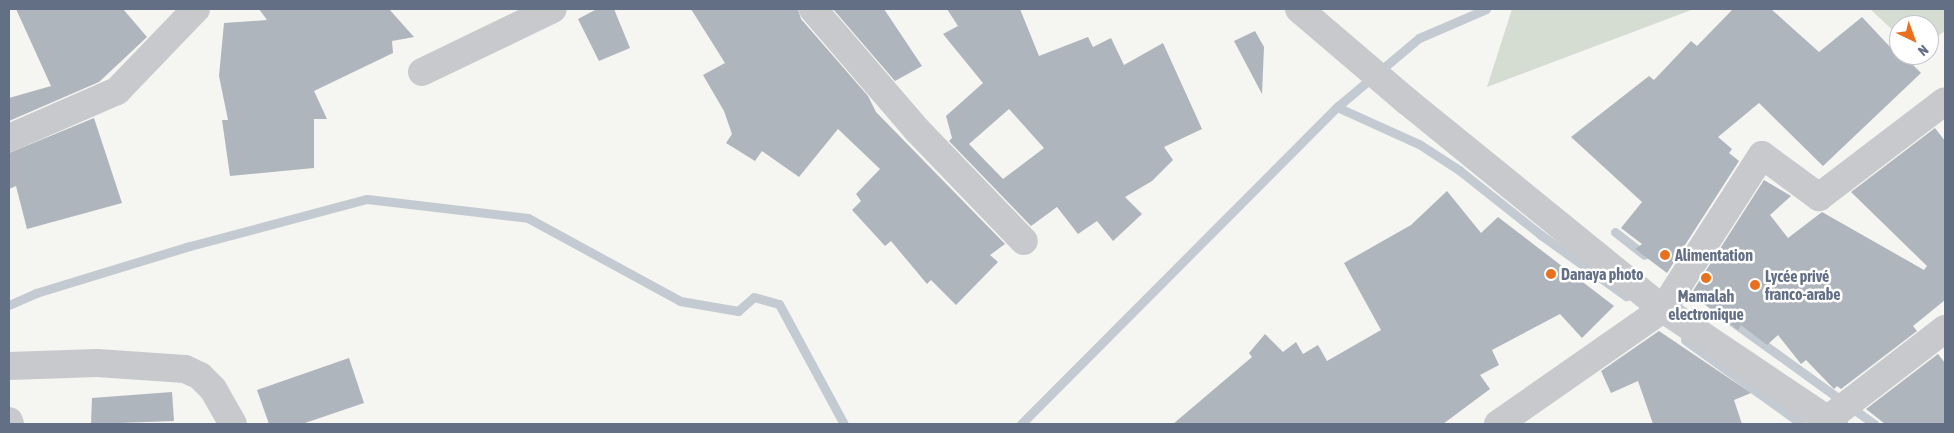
<!DOCTYPE html>
<html>
<head>
<meta charset="utf-8">
<style>
	body { margin:0 }
	#map { position:relative; width:1954px; height:433px; overflow:hidden; background:#f5f5f1; font-family:"Asap Condensed",sans-serif }
	div>[style] { position:absolute }
	[style*='--x'] { left:calc(var(--x)*1px); top:calc(var(--y)*1px); width:calc(var(--w)*1px); rotate:calc(var(--a)*1deg) }
	.green>* { inset:0; background:#d5ddd2 }
	.stream>* { height:9px; margin:-4.5px; padding:0 4.5px; transform-origin:4.5px; border-radius:4.5px; background:#c3cad1 }
	.building>* { inset:0; background:#afb5bc }
	.minor>* { height:28px; margin:-14px; padding:0 14px; transform-origin:14px; border-radius:14px; background:#c7c9cd }
	.dots>* { width:14px; height:14px; translate:-50% -50%; box-sizing:border-box; border:2px solid #fff; border-radius:50% }
	span { translate:-50% -50%; white-space:nowrap; text-align:center; line-height:1.15; -webkit-text-stroke:5px #fff; paint-order:stroke }
	.poi-label { font-size:16px; color:#636f84; font-weight:700 }
	.left { translate:0 -50%; text-align:left }
	.frame { position:absolute; inset:0; border:10px solid #636f84; pointer-events:none }
	.north { position:absolute; left:1889px; top:15px; width:50px; height:50px; box-sizing:border-box; background:#fff; border:1px solid #c1c5ce; border-radius:50%; rotate:138deg; font-size:14px; font-weight:700; line-height:20px; text-align:center; color:#636f84 }
	.north::after { content:''; display:block; margin:auto; width:18px; height:22px; background:#e9711d; clip-path:polygon(50% 0,100% 100%,50% 72%,0 100%) }
</style>
</head>
<body>
<div id="map">
	<div class="green">
		<div style="clip-path:polygon(1512px 9px,1694px 9px,1487px 87px)"></div>
		<div style="clip-path:polygon(1870px 9px,1945px 9px,1945px 31px,1929px 42px,1929px 25px,1899px 25px,1899px 36px)"></div>
	</div>
	<div class="stream">
		<div style="--x:1337;--y:107;--w:90;--a:24.3"></div>
		<div style="--x:1419;--y:144;--w:48;--a:33"></div>
		<div style="--x:1459;--y:170;--w:105;--a:38.4"></div>
		<div style="--x:1541;--y:235;--w:105;--a:35.7"></div>
		<div style="--x:1615;--y:232;--w:37;--a:38"></div>
		<div style="--x:9;--y:305;--w:30;--a:-24"></div>
		<div style="--x:36;--y:293;--w:161;--a:-17"></div>
		<div style="--x:190;--y:246;--w:183;--a:-14.9"></div>
		<div style="--x:367;--y:199;--w:162;--a:6.7"></div>
		<div style="--x:528;--y:218;--w:173;--a:28.6"></div>
		<div style="--x:680;--y:301;--w:59;--a:9.8"></div>
		<div style="--x:738;--y:311;--w:21;--a:-41"></div>
		<div style="--x:754;--y:297;--w:26;--a:16"></div>
		<div style="--x:779;--y:304;--w:136;--a:61.6"></div>
		<div style="--x:1730;--y:320;--w:178;--a:35.8"></div>
		<div style="--x:1685;--y:340;--w:144;--a:35.7"></div>
		<div style="--x:1021;--y:424;--w:448;--a:-45.1"></div>
		<div style="--x:1337;--y:107;--w:107;--a:-40.1"></div>
		<div style="--x:1419;--y:38;--w:73;--a:-23.4"></div>
	</div>
	<div class="building">
		<div style="clip-path:polygon(16px 9px,123px 9px,147px 37px,99px 82px,9px 121px,9px 98px,51px 86px)"></div>
		<div style="clip-path:polygon(259px 9px,389px 9px,414px 37px,392px 41px,393px 53px,314px 91px,327px 119px,314px 119px,314px 168px,230px 176px,222px 120px,228px 120px,219px 76px,224px 23px,267px 20px)"></div>
		<div style="clip-path:polygon(597px 9px,614px 9px,630px 48px,599px 61px,578px 19px)"></div>
		<div style="clip-path:polygon(691px 9px,798px 9px,801px 19px,868px 96px,876px 112px,1005px 244px,990px 255px,998px 262px,956px 305px,931px 280px,927px 284px,891px 241px,885px 246px,852px 210px,861px 201px,856px 194px,880px 169px,838px 129px,799px 177px,762px 151px,755px 161px,726px 143px,732px 134px,724px 111px,703px 75px,725px 63px)"></div>
		<div style="clip-path:polygon(833px 9px,884px 9px,922px 66px,895px 81px)"></div>
		<div style="clip-path:polygon(evenodd,947px 9px,1020px 9px,1039px 56px,1088px 37px,1093px 47px,1111px 38px,1124px 65px,1163px 43px,1202px 129px,1164px 147px,1173px 160px,1152px 181px,1125px 197px,1142px 214px,1113px 241px,1097px 221px,1078px 234px,1057px 207px,1031px 226px,949px 141px,952px 138px,946px 116px,983px 83px,943px 34px,958px 26px,947px 9px,1009px 109px,1044px 148px,1003px 179px,969px 144px,1009px 109px)"></div>
		<div style="clip-path:polygon(1733px 9px,1771px 9px,1819px 52px,1862px 17px,1891px 48px,1895px 47px,1899px 55px,1903px 55px,1921px 73px,1823px 166px,1759px 103px,1718px 137px,1732px 149px,1729px 153px,1739px 161px,1667px 273px,1635px 249px,1642px 244px,1621px 228px,1642px 202px,1571px 137px,1649px 76px,1654px 80px,1691px 41px,1697px 46px)"></div>
		<div style="clip-path:polygon(1255px 31px,1264px 47px,1262px 94px,1234px 41px)"></div>
		<div style="clip-path:polygon(94px 118px,122px 203px,27px 229px,16px 186px,9px 189px,9px 153px)"></div>
		<div style="clip-path:polygon(1935px 128px,1945px 141px,1945px 300px,1913px 326px,1917px 331px,1841px 389px,1837px 386px,1834px 389px,1806px 360px,1801px 364px,1778px 335px,1767px 345px,1741px 325px,1738px 330px,1691px 294px,1764px 180px,1791px 196px,1770px 215px,1788px 238px,1822px 212px,1924px 270px,1927px 266px,1851px 192px)"></div>
		<div style="clip-path:polygon(1447px 191px,1481px 233px,1498px 217px,1614px 306px,1582px 338px,1560px 314px,1492px 350px,1499px 365px,1480px 375px,1490px 389px,1443px 424px,1173px 424px,1252px 357px,1249px 353px,1265px 334px,1283px 352px,1296px 342px,1303px 354px,1318px 345px,1327px 361px,1381px 330px,1344px 263px,1411px 225px)"></div>
		<div style="clip-path:polygon(1659px 331px,1751px 393px,1734px 400px,1742px 424px,1653px 424px,1638px 381px,1611px 393px,1601px 371px)"></div>
		<div style="clip-path:polygon(1938px 354px,1945px 363px,1945px 424px,1885px 424px,1866px 409px)"></div>
		<div style="clip-path:polygon(349px 358px,364px 403px,302px 424px,269px 424px,257px 390px)"></div>
		<div style="clip-path:polygon(172px 392px,174px 421px,91px 424px,92px 398px)"></div>
	</div>
	<div class="minor">
		<div style="--x:813;--y:9;--w:160;--a:49.3"></div>
		<div style="--x:917;--y:130;--w:154;--a:46.1"></div>
		<div style="--x:1299;--y:9;--w:143;--a:40.5"></div>
		<div style="--x:1408;--y:102;--w:328;--a:39.1"></div>
		<div style="--x:1663;--y:309;--w:206;--a:33.9"></div>
		<div style="--x:422;--y:72;--w:145;--a:-25.7"></div>
		<div style="--x:9;--y:138;--w:118;--a:-23.5"></div>
		<div style="--x:117;--y:91;--w:114;--a:-46.1"></div>
		<div style="--x:9;--y:366;--w:88;--a:-2"></div>
		<div style="--x:97;--y:363;--w:88;--a:3.9"></div>
		<div style="--x:185;--y:369;--w:17;--a:25"></div>
		<div style="--x:200;--y:376;--w:18;--a:45"></div>
		<div style="--x:213;--y:389;--w:40;--a:60.3"></div>
		<div style="--x:1828;--y:419;--w:148;--a:-37.6"></div>
		<div style="--x:9;--y:421;--w:3;--a:72"></div>
		<div style="--x:1498;--y:424;--w:201;--a:-34.9"></div>
		<div style="--x:1663;--y:309;--w:183;--a:-57.3"></div>
		<div style="--x:1762;--y:155;--w:71;--a:36.4"></div>
		<div style="--x:1819;--y:197;--w:158;--a:-37.3"></div>
	</div>
	<div class="dots">
		<div style="left:1665px;top:255px;background:#e9711d"></div>
		<div style="left:1551px;top:274px;background:#e9711d"></div>
		<div style="left:1706px;top:278px;background:#e9711d"></div>
		<div style="left:1755px;top:285px;background:#e9711d"></div>
	</div>
	<div class="poi-label">
		<span class="left" style="left:1675px;top:255px">Alimentation</span>
		<span class="left" style="left:1561px;top:274px">Danaya photo</span>
		<span class="left" style="left:1765px;top:285px">Lycée privé<br>franco-arabe</span>
		<span style="left:1706px;top:305px">Mamalah<br>electronique</span>
	</div>
	<div class="frame"></div>
	<div class="north">N</div>
</div>
</body>
</html>
